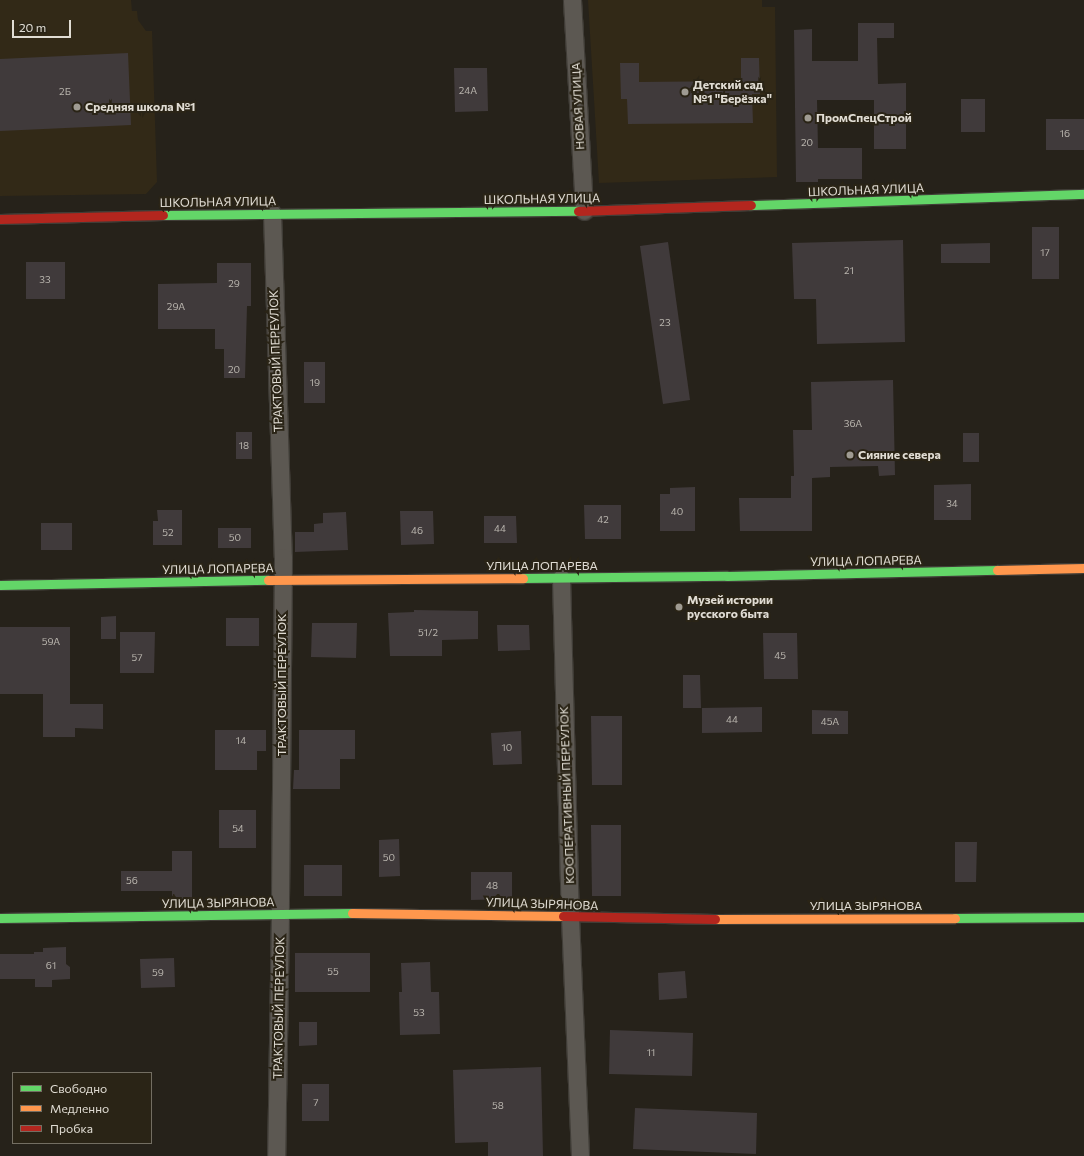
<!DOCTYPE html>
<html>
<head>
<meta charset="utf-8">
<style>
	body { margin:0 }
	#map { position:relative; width:1084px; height:1156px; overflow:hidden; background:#26221a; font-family:Commissioner,sans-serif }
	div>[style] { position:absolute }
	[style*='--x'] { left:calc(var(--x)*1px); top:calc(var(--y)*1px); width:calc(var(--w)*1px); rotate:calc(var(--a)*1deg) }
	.built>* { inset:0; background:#322917 }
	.building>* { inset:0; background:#403a3b }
	.roads { filter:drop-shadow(1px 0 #403d37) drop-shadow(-1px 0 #403d37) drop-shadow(0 1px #403d37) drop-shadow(0 -1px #403d37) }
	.street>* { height:17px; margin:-8.5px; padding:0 8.5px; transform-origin:8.5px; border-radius:8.5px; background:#5c5852 }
	.fast>* { height:9px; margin:-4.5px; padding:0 4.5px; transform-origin:4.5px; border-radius:4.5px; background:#63d668 }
	.slow>* { height:9px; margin:-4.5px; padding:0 4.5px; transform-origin:4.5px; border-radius:4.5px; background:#ff974d }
	.jam>* { height:9px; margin:-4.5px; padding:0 4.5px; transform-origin:4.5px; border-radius:4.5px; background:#b3261e }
	.dots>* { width:11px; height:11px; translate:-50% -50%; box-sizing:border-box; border:2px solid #2a2416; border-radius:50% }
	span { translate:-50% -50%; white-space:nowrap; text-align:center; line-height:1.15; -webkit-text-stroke:4px #2a2416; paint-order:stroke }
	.number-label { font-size:10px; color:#b8b4ad }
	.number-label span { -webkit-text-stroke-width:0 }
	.poi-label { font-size:12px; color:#e0dcd3; font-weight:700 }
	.left { translate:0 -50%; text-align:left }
	.street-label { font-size:12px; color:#e0dcd3 }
	.legend { position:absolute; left:12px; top:1072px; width:140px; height:72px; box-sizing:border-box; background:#2a2416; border:1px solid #736e62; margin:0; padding:5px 7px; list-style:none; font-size:12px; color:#e0dcd3 }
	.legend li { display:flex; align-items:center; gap:8px; height:20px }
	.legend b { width:20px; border:1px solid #736e62 }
	.scale { position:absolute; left:12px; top:20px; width:59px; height:18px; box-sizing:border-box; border:2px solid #e0dcd3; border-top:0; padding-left:5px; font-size:12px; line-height:14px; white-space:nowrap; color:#e0dcd3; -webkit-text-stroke:3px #2a2416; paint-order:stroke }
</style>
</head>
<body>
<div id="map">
	<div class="built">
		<div style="clip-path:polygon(0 0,131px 0,132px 11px,137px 11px,138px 20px,146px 31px,152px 31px,157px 182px,146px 194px,0 196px)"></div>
		<div style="clip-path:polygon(588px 0,762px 0,762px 7px,775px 7px,777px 177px,599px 183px)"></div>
	</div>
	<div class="building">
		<div style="clip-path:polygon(858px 23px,894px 23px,894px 38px,877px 38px,878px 84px,906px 83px,906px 149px,874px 149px,874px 100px,817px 100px,818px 148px,862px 148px,862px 179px,818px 179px,818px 182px,796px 182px,794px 30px,812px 29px,812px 61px,858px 61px)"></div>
		<div style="clip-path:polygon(128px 53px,131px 125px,0 131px,0 59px)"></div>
		<div style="clip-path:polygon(741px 58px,759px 58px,760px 94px,752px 94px,753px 123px,628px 124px,627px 99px,621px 99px,620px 63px,639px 63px,639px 82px,741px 81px)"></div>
		<div style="clip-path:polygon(454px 68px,487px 68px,488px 111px,455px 112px)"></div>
		<div style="clip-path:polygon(961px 99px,985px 99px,985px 132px,961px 132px)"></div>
		<div style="clip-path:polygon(1046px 119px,1084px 119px,1084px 150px,1046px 150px)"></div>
		<div style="clip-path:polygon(1032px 227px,1059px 227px,1059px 279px,1032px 279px)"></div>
		<div style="clip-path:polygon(903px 240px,905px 342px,817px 344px,816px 299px,794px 299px,792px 243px)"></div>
		<div style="clip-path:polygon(668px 242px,690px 400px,663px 404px,640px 246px)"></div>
		<div style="clip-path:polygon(990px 243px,990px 263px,941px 263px,941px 244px)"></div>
		<div style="clip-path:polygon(26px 262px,65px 262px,65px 299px,26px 299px)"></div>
		<div style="clip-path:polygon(217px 263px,251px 263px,251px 306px,247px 306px,245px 378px,224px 378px,224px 349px,215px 349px,215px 329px,158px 329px,158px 284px,217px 283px)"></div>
		<div style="clip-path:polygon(304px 362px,325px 362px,325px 403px,304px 403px)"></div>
		<div style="clip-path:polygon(893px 380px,895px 475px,879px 476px,878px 466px,830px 467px,830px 477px,812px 478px,812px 531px,740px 531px,739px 498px,791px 498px,791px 476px,794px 476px,793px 430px,812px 430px,811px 382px)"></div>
		<div style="clip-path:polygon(236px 432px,252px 432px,252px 459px,236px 459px)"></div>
		<div style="clip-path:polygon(963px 433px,979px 433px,979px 462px,963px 462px)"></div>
		<div style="clip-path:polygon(971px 484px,971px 520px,934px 520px,934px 485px)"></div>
		<div style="clip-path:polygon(695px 487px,695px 531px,660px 531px,660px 494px,670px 494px,670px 488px)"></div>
		<div style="clip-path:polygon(584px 505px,621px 505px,621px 539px,585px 539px)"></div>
		<div style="clip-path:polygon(157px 510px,182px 510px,182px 545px,153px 545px,153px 521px,158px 521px)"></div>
		<div style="clip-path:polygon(400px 511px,433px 511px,434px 544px,401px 545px)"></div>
		<div style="clip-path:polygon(346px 512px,348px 550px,295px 552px,295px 532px,314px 532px,314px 524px,323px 523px,323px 513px)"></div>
		<div style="clip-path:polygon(484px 516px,516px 516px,517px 543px,484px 543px)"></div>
		<div style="clip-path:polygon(41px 523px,72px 523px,72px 550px,41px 550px)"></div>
		<div style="clip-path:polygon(218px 528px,251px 528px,251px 548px,218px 548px)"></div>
		<div style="clip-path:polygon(414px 610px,478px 611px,478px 639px,442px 640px,442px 656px,390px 656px,388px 613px,414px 612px)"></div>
		<div style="clip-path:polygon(116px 616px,116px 639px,101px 639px,101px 617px)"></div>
		<div style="clip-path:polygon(226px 618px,259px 618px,259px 646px,226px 646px)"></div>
		<div style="clip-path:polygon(312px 623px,357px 623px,356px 658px,311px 657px)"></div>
		<div style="clip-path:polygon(497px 625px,529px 625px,530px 650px,498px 651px)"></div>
		<div style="clip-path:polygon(0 627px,70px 627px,70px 704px,103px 704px,103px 729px,75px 728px,75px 737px,43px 737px,43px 694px,0 694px)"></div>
		<div style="clip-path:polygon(120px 632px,155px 632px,154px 673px,120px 673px)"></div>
		<div style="clip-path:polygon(763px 633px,797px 633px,798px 679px,764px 679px)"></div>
		<div style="clip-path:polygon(683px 675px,700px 675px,701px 708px,683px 708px)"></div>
		<div style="clip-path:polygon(762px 707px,762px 732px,702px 733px,702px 708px)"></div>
		<div style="clip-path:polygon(812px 710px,848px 711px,848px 734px,812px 734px)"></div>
		<div style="clip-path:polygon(591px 716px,622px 716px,622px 785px,592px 785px)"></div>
		<div style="clip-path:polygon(215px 730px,266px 730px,266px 751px,257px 751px,257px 770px,215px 770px)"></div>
		<div style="clip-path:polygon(299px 730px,355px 730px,355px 759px,340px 759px,340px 789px,293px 789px,294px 770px,299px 770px)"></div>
		<div style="clip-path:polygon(521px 731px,522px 764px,493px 765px,491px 733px)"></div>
		<div style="clip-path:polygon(219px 810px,256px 810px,256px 848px,219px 848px)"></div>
		<div style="clip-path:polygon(591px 825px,621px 825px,621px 896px,592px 896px)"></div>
		<div style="clip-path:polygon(399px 839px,400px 876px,379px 877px,379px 840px)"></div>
		<div style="clip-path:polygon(955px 842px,977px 842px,976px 882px,955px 882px)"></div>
		<div style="clip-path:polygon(172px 851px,192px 851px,192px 901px,172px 901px,172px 891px,121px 891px,121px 871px,172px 871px)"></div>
		<div style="clip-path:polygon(304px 865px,342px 865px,342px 896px,304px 896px)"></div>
		<div style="clip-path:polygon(471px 872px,512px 872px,512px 899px,471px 900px)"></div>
		<div style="clip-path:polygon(66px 947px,66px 964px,70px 967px,70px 979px,52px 980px,52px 987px,35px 987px,35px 979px,0 979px,0 954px,34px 954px,34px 952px,43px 952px,43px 948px)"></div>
		<div style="clip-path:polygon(295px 953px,370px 953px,370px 992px,295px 992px)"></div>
		<div style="clip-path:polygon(174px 958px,175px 987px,141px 988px,140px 959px)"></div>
		<div style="clip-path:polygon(430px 962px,431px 992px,439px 992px,440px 1034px,400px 1035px,399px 992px,402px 992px,401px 963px)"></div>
		<div style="clip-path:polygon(685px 971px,687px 998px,659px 1000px,658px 973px)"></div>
		<div style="clip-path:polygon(299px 1022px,317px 1022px,317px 1045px,299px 1046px)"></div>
		<div style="clip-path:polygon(610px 1030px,693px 1033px,692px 1076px,609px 1074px)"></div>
		<div style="clip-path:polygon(541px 1067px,543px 1156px,488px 1156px,488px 1142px,455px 1143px,453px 1070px)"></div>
		<div style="clip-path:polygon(302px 1084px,329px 1084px,329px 1121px,302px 1121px)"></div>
		<div style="clip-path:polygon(635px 1108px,757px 1113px,756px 1154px,633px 1149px)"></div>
	</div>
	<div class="roads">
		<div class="street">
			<div style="--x:572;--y:0;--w:211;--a:86.7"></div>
			<div style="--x:272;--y:213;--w:344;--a:88.2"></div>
			<div style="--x:283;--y:557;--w:357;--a:90.5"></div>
			<div style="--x:280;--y:914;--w:242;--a:90.9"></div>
			<div style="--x:561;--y:578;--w:339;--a:88.5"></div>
			<div style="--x:570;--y:917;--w:239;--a:87.6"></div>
		</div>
		<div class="fast">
			<div style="--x:751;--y:205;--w:333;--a:-1.9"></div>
			<div style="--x:163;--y:215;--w:415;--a:-0.6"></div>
			<div style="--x:523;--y:578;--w:204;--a:-0.6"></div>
			<div style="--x:727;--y:576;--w:270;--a:-1.3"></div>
			<div style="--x:0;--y:585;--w:268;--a:-1.1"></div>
			<div style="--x:0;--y:918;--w:352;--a:-0.8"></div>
			<div style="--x:955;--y:918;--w:129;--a:-0.4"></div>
		</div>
		<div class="slow">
			<div style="--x:997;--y:570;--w:87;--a:-1.3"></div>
			<div style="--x:268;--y:580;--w:255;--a:-0.4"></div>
			<div style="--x:352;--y:913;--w:211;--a:0.8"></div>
			<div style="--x:715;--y:919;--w:240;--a:-0.2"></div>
		</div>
		<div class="jam">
			<div style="--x:578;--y:211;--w:173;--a:-2"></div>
			<div style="--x:0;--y:219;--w:163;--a:-1.4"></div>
			<div style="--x:563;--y:916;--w:152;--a:1.1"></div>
		</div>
	</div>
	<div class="dots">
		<div style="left:685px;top:92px;background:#9f9b92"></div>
		<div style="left:77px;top:107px;background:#9f9b92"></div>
		<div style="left:808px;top:118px;background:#9f9b92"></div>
		<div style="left:850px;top:455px;background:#9f9b92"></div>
		<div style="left:679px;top:607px;background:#9f9b92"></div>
	</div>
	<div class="number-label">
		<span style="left:468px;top:91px">24А</span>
		<span style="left:65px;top:92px">2Б</span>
		<span style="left:1065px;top:134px">16</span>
		<span style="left:807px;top:143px">20</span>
		<span style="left:1045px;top:253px">17</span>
		<span style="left:849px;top:271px">21</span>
		<span style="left:45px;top:280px">33</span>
		<span style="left:234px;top:284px">29</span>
		<span style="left:176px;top:307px">29А</span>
		<span style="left:665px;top:323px">23</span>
		<span style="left:234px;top:370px">20</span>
		<span style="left:315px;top:383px">19</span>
		<span style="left:853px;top:424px">36А</span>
		<span style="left:244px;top:446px">18</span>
		<span style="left:952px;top:504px">34</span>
		<span style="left:677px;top:512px">40</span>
		<span style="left:603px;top:520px">42</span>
		<span style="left:500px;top:529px">44</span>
		<span style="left:417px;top:531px">46</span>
		<span style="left:168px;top:533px">52</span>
		<span style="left:235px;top:538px">50</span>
		<span style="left:428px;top:633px">51/2</span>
		<span style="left:51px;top:642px">59А</span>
		<span style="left:780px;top:656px">45</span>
		<span style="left:137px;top:658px">57</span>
		<span style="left:732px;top:720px">44</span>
		<span style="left:830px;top:722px">45А</span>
		<span style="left:241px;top:741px">14</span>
		<span style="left:507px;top:748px">10</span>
		<span style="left:238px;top:829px">54</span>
		<span style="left:389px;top:858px">50</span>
		<span style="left:132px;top:881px">56</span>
		<span style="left:492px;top:886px">48</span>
		<span style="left:51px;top:966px">61</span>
		<span style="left:333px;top:972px">55</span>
		<span style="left:158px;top:973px">59</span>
		<span style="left:419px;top:1013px">53</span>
		<span style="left:651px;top:1053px">11</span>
		<span style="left:316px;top:1103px">7</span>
		<span style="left:498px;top:1106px">58</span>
	</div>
	<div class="poi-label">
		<span class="left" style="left:693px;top:92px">Детский сад<br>№1 "Берёзка"</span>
		<span class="left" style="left:85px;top:107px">Средняя школа №1</span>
		<span class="left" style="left:816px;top:118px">ПромСпецСтрой</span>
		<span class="left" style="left:858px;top:455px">Сияние севера</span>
		<span class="left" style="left:687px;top:607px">Музей истории<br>русского быта</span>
	</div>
	<div class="street-label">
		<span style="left:578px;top:106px;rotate:-93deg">НОВАЯ УЛИЦА</span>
		<span style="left:866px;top:190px;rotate:-2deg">ШКОЛЬНАЯ УЛИЦА</span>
		<span style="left:542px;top:199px;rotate:-1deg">ШКОЛЬНАЯ УЛИЦА</span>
		<span style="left:218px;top:202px;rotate:-1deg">ШКОЛЬНАЯ УЛИЦА</span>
		<span style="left:276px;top:361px;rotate:-92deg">ТРАКТОВЫЙ ПЕРЕУЛОК</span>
		<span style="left:866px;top:561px;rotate:-1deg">УЛИЦА ЛОПАРЕВА</span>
		<span style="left:542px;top:566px">УЛИЦА ЛОПАРЕВА</span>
		<span style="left:218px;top:569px;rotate:-1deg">УЛИЦА ЛОПАРЕВА</span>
		<span style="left:282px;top:685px;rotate:-90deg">ТРАКТОВЫЙ ПЕРЕУЛОК</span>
		<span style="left:567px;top:795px;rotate:-92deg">КООПЕРАТИВНЫЙ ПЕРЕУЛОК</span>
		<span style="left:218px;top:903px;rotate:-1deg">УЛИЦА ЗЫРЯНОВА</span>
		<span style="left:542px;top:904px;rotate:2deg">УЛИЦА ЗЫРЯНОВА</span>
		<span style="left:866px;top:906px">УЛИЦА ЗЫРЯНОВА</span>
		<span style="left:279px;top:1008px;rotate:-89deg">ТРАКТОВЫЙ ПЕРЕУЛОК</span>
	</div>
	<ul class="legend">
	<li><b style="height:5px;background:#63d668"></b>Свободно</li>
	<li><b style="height:5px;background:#ff974d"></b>Медленно</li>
	<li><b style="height:5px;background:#b3261e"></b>Пробка</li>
	</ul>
	<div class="scale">20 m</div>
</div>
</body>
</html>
